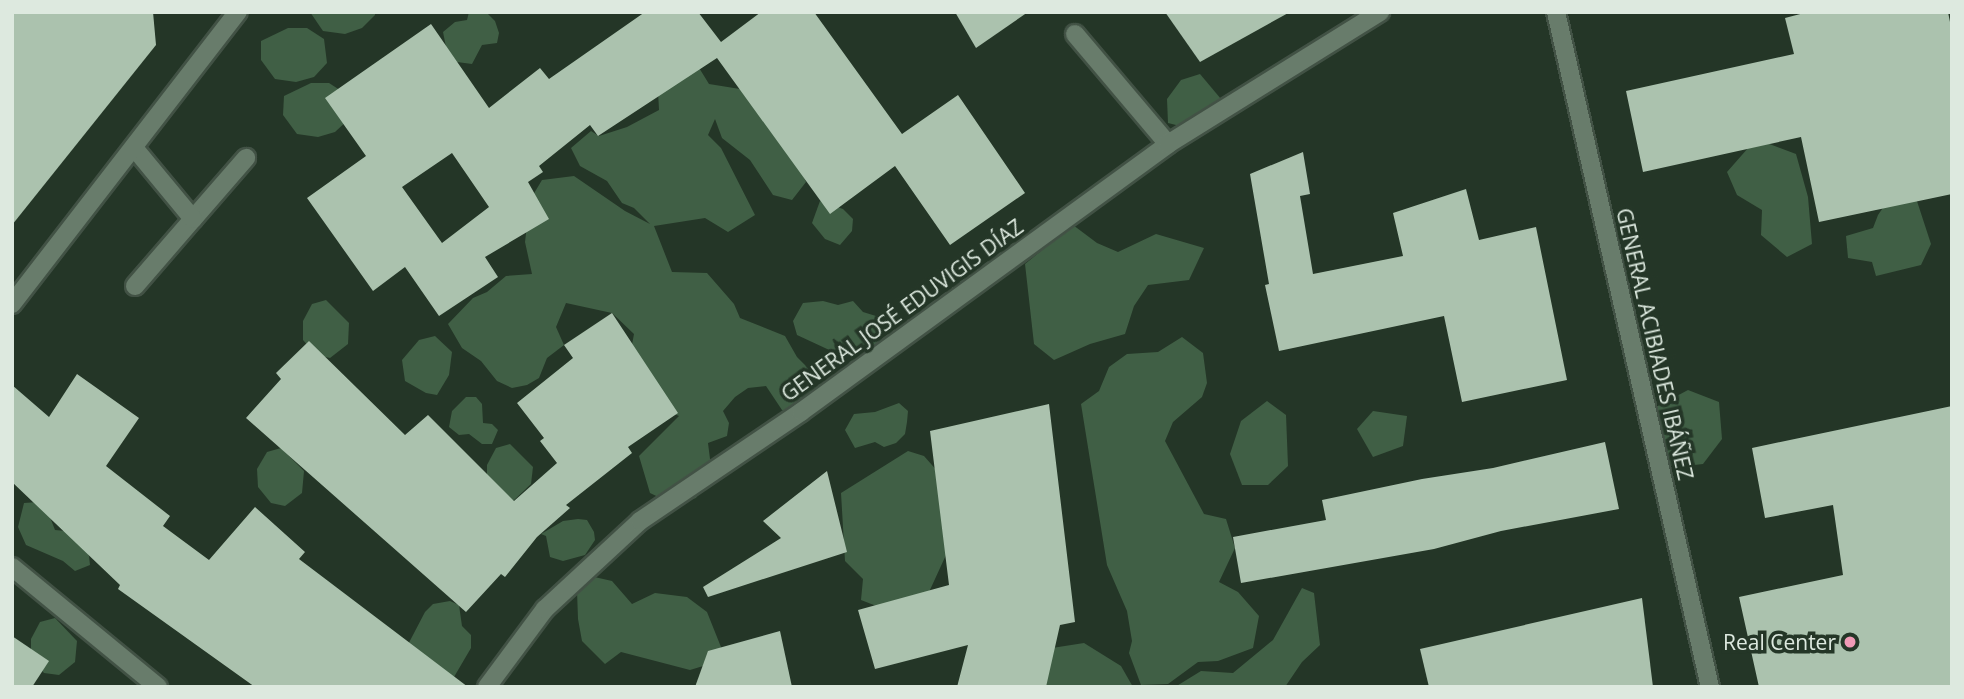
<!DOCTYPE html>
<html>
<head>
<meta charset="utf-8">
<style>
	body { margin:0 }
	#map { position:relative; width:1964px; height:699px; overflow:hidden; background:#243627; font-family:"Open Sans",sans-serif }
	div>[style] { position:absolute }
	[style*='--x'] { left:calc(var(--x)*1px); top:calc(var(--y)*1px); width:calc(var(--w)*1px); rotate:calc(var(--a)*1deg) }
	.green>* { inset:0; background:#405f45 }
	.building>* { inset:0; background:#abc2ae }
	.roads { filter:drop-shadow(2px 0 #425245) drop-shadow(-2px 0 #425245) drop-shadow(0 2px #425245) drop-shadow(0 -2px #425245) }
	.minor>* { height:18px; margin:-9px; padding:0 9px; transform-origin:9px; border-radius:9px; background:#687c6b }
	.dots>* { width:19px; height:19px; translate:-50% -50%; box-sizing:border-box; border:4px solid #243627; border-radius:50% }
	span { translate:-50% -50%; white-space:nowrap; text-align:center; line-height:1.15; -webkit-text-stroke:7px #243627; paint-order:stroke }
	.street-label { font-size:21px; color:#dde9df }
	.poi-label { font-size:21px; color:#dde9df }
	.right { translate:-100% -50%; text-align:right }
	.frame { position:absolute; inset:0; border:14px solid #dde9df; pointer-events:none }
</style>
</head>
<body>
<div id="map">
	<div class="green">
		<div style="clip-path:polygon(310px 12px,375px 12px,375px 15px,362px 28px,345px 34px,323px 31px)"></div>
		<div style="clip-path:polygon(469px 12px,486px 12px,495px 21px,499px 33px,497px 43px,482px 45px,472px 64px,457px 62px,446px 47px,443px 32px,455px 22px,467px 20px)"></div>
		<div style="clip-path:polygon(288px 28px,307px 28px,324px 39px,327px 63px,314px 77px,296px 82px,275px 79px,261px 60px,261px 41px)"></div>
		<div style="clip-path:polygon(693px 58px,709px 84px,740px 89px,752px 101px,771px 132px,793px 155px,806px 182px,792px 200px,773px 195px,750px 160px,722px 138px,715px 119px,708px 135px,721px 148px,755px 215px,728px 232px,705px 218px,654px 226px,672px 272px,707px 273px,734px 304px,740px 318px,785px 336px,797px 357px,809px 369px,816px 391px,801px 412px,782px 410px,766px 386px,748px 388px,735px 397px,723px 411px,729px 423px,727px 436px,708px 443px,711px 467px,696px 498px,673px 504px,650px 493px,639px 456px,679px 416px,656px 406px,628px 366px,634px 334px,612px 313px,566px 303px,556px 327px,564px 345px,547px 358px,539px 378px,527px 385px,512px 388px,497px 381px,481px 361px,462px 348px,448px 324px,473px 298px,487px 292px,506px 276px,532px 274px,525px 242px,530px 200px,542px 180px,574px 176px,625px 211px,650px 224px,634px 208px,622px 203px,607px 181px,580px 166px,571px 148px,591px 131px,599px 136px,627px 127px,659px 110px,658px 91px)"></div>
		<div style="clip-path:polygon(1200px 74px,1221px 99px,1204px 117px,1184px 127px,1168px 123px,1167px 99px,1181px 80px)"></div>
		<div style="clip-path:polygon(311px 83px,329px 83px,346px 94px,349px 119px,335px 132px,318px 137px,297px 134px,283px 115px,284px 96px)"></div>
		<div style="clip-path:polygon(1756px 139px,1796px 154px,1808px 197px,1812px 244px,1787px 257px,1761px 235px,1762px 210px,1737px 195px,1727px 172px)"></div>
		<div style="clip-path:polygon(1915px 195px,1931px 244px,1921px 265px,1876px 276px,1872px 262px,1848px 258px,1846px 236px,1873px 228px,1878px 215px,1891px 196px)"></div>
		<div style="clip-path:polygon(820px 201px,843px 209px,853px 219px,852px 231px,840px 245px,825px 239px,812px 223px)"></div>
		<div style="clip-path:polygon(1073px 225px,1097px 243px,1118px 252px,1156px 234px,1204px 248px,1189px 280px,1148px 285px,1134px 306px,1125px 334px,1090px 344px,1054px 360px,1034px 344px,1025px 264px)"></div>
		<div style="clip-path:polygon(326px 300px,349px 323px,348px 344px,330px 358px,316px 355px,303px 340px,303px 321px,312px 304px)"></div>
		<div style="clip-path:polygon(823px 301px,838px 305px,853px 301px,863px 312px,876px 316px,882px 333px,875px 349px,840px 355px,797px 335px,793px 321px,803px 303px)"></div>
		<div style="clip-path:polygon(435px 336px,452px 352px,449px 375px,437px 395px,426px 393px,405px 381px,402px 360px,419px 340px)"></div>
		<div style="clip-path:polygon(1182px 337px,1203px 353px,1207px 383px,1202px 397px,1173px 422px,1165px 441px,1204px 514px,1226px 519px,1235px 548px,1219px 582px,1238px 592px,1259px 616px,1253px 648px,1218px 661px,1198px 662px,1168px 684px,1141px 685px,1129px 653px,1132px 641px,1127px 611px,1107px 565px,1081px 404px,1099px 391px,1109px 367px,1127px 354px,1158px 352px)"></div>
		<div style="clip-path:polygon(1688px 390px,1719px 402px,1722px 439px,1703px 464px,1677px 467px,1650px 461px,1643px 433px,1656px 407px)"></div>
		<div style="clip-path:polygon(466px 397px,476px 397px,482px 404px,483px 423px,492px 424px,498px 430px,492px 444px,482px 444px,469px 434px,459px 435px,449px 427px,452px 411px)"></div>
		<div style="clip-path:polygon(1267px 401px,1286px 415px,1288px 466px,1268px 485px,1242px 485px,1230px 454px,1241px 421px)"></div>
		<div style="clip-path:polygon(899px 403px,908px 411px,907px 422px,905px 434px,896px 443px,884px 447px,875px 442px,855px 448px,845px 430px,854px 414px,875px 412px)"></div>
		<div style="clip-path:polygon(1373px 411px,1407px 416px,1403px 446px,1373px 457px,1357px 429px)"></div>
		<div style="clip-path:polygon(510px 444px,533px 467px,531px 484px,512px 502px,487px 484px,487px 465px,496px 448px)"></div>
		<div style="clip-path:polygon(281px 448px,304px 471px,302px 493px,285px 506px,271px 503px,258px 487px,257px 469px,267px 452px)"></div>
		<div style="clip-path:polygon(908px 451px,924px 456px,947px 482px,946px 555px,924px 603px,884px 609px,861px 600px,863px 579px,845px 561px,841px 493px)"></div>
		<div style="clip-path:polygon(38px 502px,48px 512px,55px 530px,77px 532px,89px 556px,90px 565px,75px 571px,63px 561px,26px 545px,18px 527px,24px 503px)"></div>
		<div style="clip-path:polygon(578px 519px,587px 520px,594px 532px,595px 540px,585px 555px,563px 561px,550px 557px,546px 536px,541px 534px,563px 521px)"></div>
		<div style="clip-path:polygon(590px 576px,612px 581px,632px 604px,655px 593px,687px 597px,707px 612px,721px 647px,713px 663px,690px 670px,621px 652px,605px 664px,582px 641px,578px 619px,577px 591px)"></div>
		<div style="clip-path:polygon(1302px 588px,1314px 593px,1320px 645px,1302px 662px,1285px 687px,1175px 687px,1201px 671px,1233px 673px,1273px 640px)"></div>
		<div style="clip-path:polygon(450px 601px,459px 605px,462px 626px,471px 635px,471px 648px,454px 677px,402px 656px,425px 612px,433px 604px)"></div>
		<div style="clip-path:polygon(55px 618px,77px 641px,75px 662px,59px 675px,44px 673px,31px 658px,31px 639px,40px 622px)"></div>
		<div style="clip-path:polygon(1084px 643px,1121px 666px,1133px 687px,1030px 687px,1052px 648px)"></div>
	</div>
	<div class="building">
		<div style="clip-path:polygon(12px 12px,153px 12px,156px 45px,12px 225px)"></div>
		<div style="clip-path:polygon(evenodd,645px 12px,698px 12px,721px 42px,761px 12px,814px 12px,902px 134px,958px 95px,1025px 193px,950px 245px,895px 166px,830px 214px,717px 58px,598px 136px,590px 125px,539px 166px,543px 172px,528px 182px,549px 219px,485px 257px,498px 277px,439px 316px,405px 267px,373px 291px,307px 198px,366px 156px,325px 98px,431px 24px,489px 108px,540px 68px,549px 79px,645px 12px,452px 153px,489px 207px,442px 243px,402px 187px,452px 153px)"></div>
		<div style="clip-path:polygon(955px 12px,1028px 12px,976px 48px)"></div>
		<div style="clip-path:polygon(1165px 12px,1290px 12px,1200px 62px)"></div>
		<div style="clip-path:polygon(1808px 12px,1948px 12px,1952px 32px,1952px 194px,1819px 222px,1801px 137px,1643px 172px,1626px 91px,1794px 54px,1785px 18px)"></div>
		<div style="clip-path:polygon(1303px 152px,1310px 194px,1300px 196px,1313px 274px,1403px 256px,1393px 213px,1466px 189px,1479px 240px,1536px 227px,1567px 380px,1462px 402px,1444px 316px,1279px 351px,1265px 285px,1269px 284px,1250px 174px)"></div>
		<div style="clip-path:polygon(612px 313px,678px 413px,628px 447px,632px 453px,566px 505px,570px 508px,537px 537px,505px 577px,501px 574px,466px 612px,246px 418px,281px 379px,276px 373px,309px 341px,405px 435px,428px 415px,514px 501px,557px 463px,540px 441px,544px 438px,517px 403px,573px 358px,564px 345px)"></div>
		<div style="clip-path:polygon(77px 374px,139px 418px,106px 466px,170px 516px,163px 526px,209px 560px,255px 507px,305px 552px,299px 559px,468px 687px,255px 687px,118px 589px,120px 585px,12px 482px,12px 385px,49px 417px)"></div>
		<div style="clip-path:polygon(1049px 404px,1075px 622px,1060px 625px,1046px 687px,957px 687px,968px 645px,875px 669px,858px 610px,949px 585px,930px 431px)"></div>
		<div style="clip-path:polygon(1952px 406px,1952px 687px,1759px 687px,1739px 597px,1843px 575px,1833px 505px,1765px 518px,1752px 448px)"></div>
		<div style="clip-path:polygon(1605px 442px,1619px 509px,1501px 531px,1434px 549px,1241px 583px,1233px 537px,1326px 520px,1322px 500px,1422px 479px,1493px 468px)"></div>
		<div style="clip-path:polygon(827px 471px,847px 552px,708px 597px,703px 587px,781px 538px,763px 521px)"></div>
		<div style="clip-path:polygon(1642px 598px,1653px 687px,1429px 687px,1420px 649px)"></div>
		<div style="clip-path:polygon(780px 631px,792px 687px,695px 687px,708px 651px)"></div>
		<div style="clip-path:polygon(12px 636px,49px 661px,32px 687px,12px 687px)"></div>
	</div>
	<div class="roads">
		<div class="minor">
			<div style="--x:1556;--y:12;--w:692;--a:77.15"></div>
			<div style="--x:1075;--y:34;--w:144;--a:49.8"></div>
			<div style="--x:193;--y:219;--w:81;--a:-49"></div>
			<div style="--x:135;--y:286;--w:89;--a:-49.1"></div>
			<div style="--x:193;--y:219;--w:91;--a:-129.6"></div>
			<div style="--x:12;--y:304;--w:369;--a:-52.3"></div>
			<div style="--x:12;--y:567;--w:189;--a:39.4"></div>
			<div style="--x:487;--y:687;--w:97;--a:-53.4"></div>
			<div style="--x:545;--y:609;--w:129;--a:-42.8"></div>
			<div style="--x:640;--y:521;--w:194;--a:-34.1"></div>
			<div style="--x:801;--y:412;--w:454;--a:-36.1"></div>
			<div style="--x:1168;--y:144;--w:250;--a:-31.9"></div>
		</div>
	</div>
	<div class="dots">
		<div style="left:1850px;top:642px;background:#f09ab6"></div>
	</div>
	<div class="street-label">
		<span style="left:902px;top:310px;rotate:-36deg">GENERAL JOSÉ EDUVIGIS DÍAZ</span>
		<span style="left:1655px;top:344px;rotate:77deg">GENERAL ACIBIADES IBÁÑEZ</span>
	</div>
	<div class="poi-label">
		<span class="right" style="left:1836px;top:642px">Real Center</span>
	</div>
	<div class="frame"></div>
</div>
</body>
</html>
